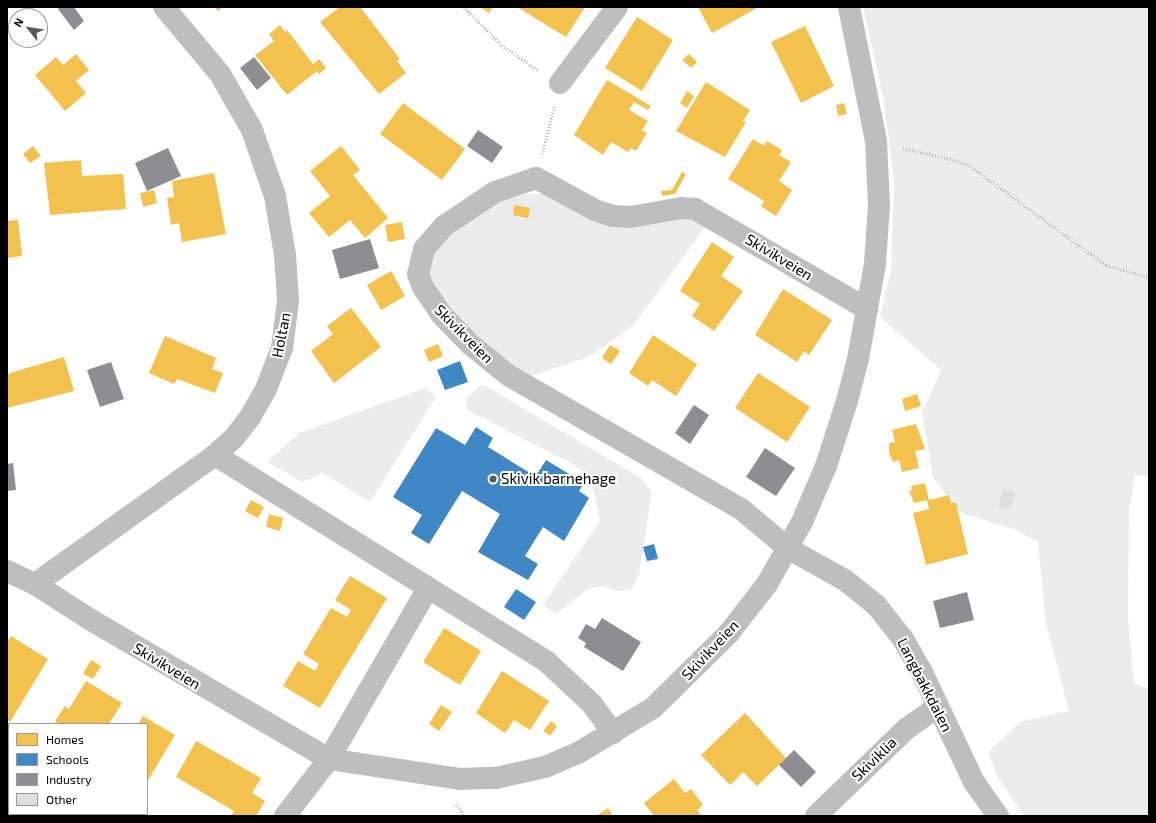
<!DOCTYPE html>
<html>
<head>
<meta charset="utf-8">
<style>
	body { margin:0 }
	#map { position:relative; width:1156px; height:823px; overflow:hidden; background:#fff; font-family:"Exo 2",sans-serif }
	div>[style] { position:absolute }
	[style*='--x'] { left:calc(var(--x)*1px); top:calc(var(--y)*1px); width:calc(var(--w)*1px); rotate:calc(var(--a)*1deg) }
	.green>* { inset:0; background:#ececec }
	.homes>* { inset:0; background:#f2c14e }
	.schools>* { inset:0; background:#3f88c5 }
	.industry>* { inset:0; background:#8d8d92 }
	.building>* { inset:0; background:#dfdfdf }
	.path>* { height:2.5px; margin-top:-1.25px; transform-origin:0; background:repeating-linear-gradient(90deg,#b9b9b9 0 1px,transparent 0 3px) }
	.minor>* { height:22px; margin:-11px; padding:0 11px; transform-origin:11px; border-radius:11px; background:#bebebe }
	.dots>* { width:11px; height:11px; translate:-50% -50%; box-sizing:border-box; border:2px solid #fff; border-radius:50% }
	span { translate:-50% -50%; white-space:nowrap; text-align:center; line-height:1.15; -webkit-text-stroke:4px #fff; paint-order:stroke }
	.street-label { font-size:15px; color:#000 }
	.poi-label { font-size:15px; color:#000 }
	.left { translate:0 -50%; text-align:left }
	.frame { position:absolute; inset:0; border:8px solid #000; pointer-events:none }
	.legend { position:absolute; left:8px; top:723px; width:140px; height:92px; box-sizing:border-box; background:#fff; border:1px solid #999; margin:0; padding:5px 7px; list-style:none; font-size:12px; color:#000 }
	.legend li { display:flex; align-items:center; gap:8px; height:20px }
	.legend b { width:20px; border:1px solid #999 }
	.north { position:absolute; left:8px; top:8px; width:40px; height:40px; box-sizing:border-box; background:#fff; border:1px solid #999; border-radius:50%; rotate:300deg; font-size:11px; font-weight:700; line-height:16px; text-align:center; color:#000 }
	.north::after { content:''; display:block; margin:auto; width:14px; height:18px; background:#595959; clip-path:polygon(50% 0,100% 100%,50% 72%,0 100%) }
</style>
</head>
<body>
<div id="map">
	<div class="green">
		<div style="clip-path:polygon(863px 7px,1149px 7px,1149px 476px,1135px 475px,1129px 511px,1128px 617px,1134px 684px,1149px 688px,1149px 816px,1024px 816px,997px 776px,988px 752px,1020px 722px,1069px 711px,1046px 624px,1038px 542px,1016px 530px,959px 512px,933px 478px,922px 413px,941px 370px,880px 317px,891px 271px,894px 178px,883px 96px)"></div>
		<div style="clip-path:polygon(528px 194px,547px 194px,691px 217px,708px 223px,633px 326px,590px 356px,532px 376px,512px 369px,477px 339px,431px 287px,427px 260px,437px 244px,499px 201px)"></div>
		<div style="clip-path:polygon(480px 385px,488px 387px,641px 478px,652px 492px,639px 575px,631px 590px,617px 591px,600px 586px,585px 591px,557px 614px,543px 605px,600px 521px,592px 483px,575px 465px,467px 410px,466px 399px)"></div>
		<div style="clip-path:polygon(426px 388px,436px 397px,370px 502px,323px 473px,303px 482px,267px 462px,299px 433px)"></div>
	</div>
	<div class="homes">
		<div style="clip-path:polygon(215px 7px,223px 7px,218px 11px)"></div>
		<div style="clip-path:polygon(340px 7px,360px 7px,400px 59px,397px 61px,406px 73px,379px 94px,320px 22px)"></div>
		<div style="clip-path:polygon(480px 7px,493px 7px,489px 13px)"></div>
		<div style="clip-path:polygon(517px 7px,585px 7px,566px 37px)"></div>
		<div style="clip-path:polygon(698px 7px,759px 7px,712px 33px)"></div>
		<div style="clip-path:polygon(33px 8px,37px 15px,29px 16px,27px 13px)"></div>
		<div style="clip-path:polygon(637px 17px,673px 40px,642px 91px,605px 68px)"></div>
		<div style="clip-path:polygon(280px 25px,285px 32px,287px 30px,313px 64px,319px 59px,326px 68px,319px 74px,317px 71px,287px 95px,255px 55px,274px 41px,269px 34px)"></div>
		<div style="clip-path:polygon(805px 26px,834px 86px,801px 103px,771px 42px)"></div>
		<div style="clip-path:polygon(76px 54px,89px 70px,76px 81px,86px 93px,65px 111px,35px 75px,56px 57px,63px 65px)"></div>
		<div style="clip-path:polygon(689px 54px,697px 62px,691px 68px,682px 60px)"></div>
		<div style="clip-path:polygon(607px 80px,651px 106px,648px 110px,634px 102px,629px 110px,648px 121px,642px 130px,647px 133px,636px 151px,631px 148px,628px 152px,611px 142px,603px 155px,574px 135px)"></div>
		<div style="clip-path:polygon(706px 82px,750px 110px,743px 121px,746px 122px,725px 157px,676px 131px)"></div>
		<div style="clip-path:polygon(687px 91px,694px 96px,687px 108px,680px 103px)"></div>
		<div style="clip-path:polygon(403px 103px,465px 149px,442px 180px,380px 134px)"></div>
		<div style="clip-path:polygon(844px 103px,847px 114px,838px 116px,836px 105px)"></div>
		<div style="clip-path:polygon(753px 139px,764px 146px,767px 141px,782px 150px,779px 155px,791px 162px,779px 181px,792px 190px,776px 216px,761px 206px,764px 201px,728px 179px)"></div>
		<div style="clip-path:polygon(33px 146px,41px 156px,30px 163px,23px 154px)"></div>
		<div style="clip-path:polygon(341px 146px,360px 170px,353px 175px,388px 218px,365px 238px,350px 220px,329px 237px,309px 213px,330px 196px,310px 171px)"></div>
		<div style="clip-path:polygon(81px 160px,82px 176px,123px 174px,126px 209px,50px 215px,44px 163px)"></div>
		<div style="clip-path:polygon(682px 172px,686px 174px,675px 194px,662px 196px,661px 191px,672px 190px)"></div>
		<div style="clip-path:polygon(214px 173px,226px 234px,182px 242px,179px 223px,171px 225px,167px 198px,174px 197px,172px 181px)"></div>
		<div style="clip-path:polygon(154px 190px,157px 203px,143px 207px,140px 193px)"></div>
		<div style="clip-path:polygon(514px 205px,530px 208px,528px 218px,513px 215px)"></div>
		<div style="clip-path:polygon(18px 220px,22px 256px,7px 258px,7px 221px)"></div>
		<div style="clip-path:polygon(402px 222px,405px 239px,388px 242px,385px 225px)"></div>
		<div style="clip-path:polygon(712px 242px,734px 257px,721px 276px,743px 291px,714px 331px,692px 316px,700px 304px,680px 291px)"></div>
		<div style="clip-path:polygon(391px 271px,405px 296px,381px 310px,367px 285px)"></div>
		<div style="clip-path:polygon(783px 289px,832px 320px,809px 355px,804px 351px,797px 362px,755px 335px)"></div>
		<div style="clip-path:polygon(351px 308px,381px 347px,334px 383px,311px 351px,333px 334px,327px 326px)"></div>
		<div style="clip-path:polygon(653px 335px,697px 364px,676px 396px,652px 380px,648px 386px,629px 373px)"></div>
		<div style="clip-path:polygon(165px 336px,216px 358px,212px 369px,223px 373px,215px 393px,177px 379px,174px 384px,149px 373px)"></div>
		<div style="clip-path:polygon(438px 344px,443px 356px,429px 362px,424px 350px)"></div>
		<div style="clip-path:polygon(610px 345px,620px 351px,611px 364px,602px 358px)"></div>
		<div style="clip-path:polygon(64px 357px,74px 391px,7px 408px,7px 376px,10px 373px)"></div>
		<div style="clip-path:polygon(758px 373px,810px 407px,787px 442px,735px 408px)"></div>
		<div style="clip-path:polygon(917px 394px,921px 406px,905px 411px,902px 399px)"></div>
		<div style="clip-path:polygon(916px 424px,925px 449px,915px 451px,919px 468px,902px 472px,899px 460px,893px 462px,889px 453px,889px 443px,895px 442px,892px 430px)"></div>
		<div style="clip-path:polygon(925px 483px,929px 500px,949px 495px,951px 503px,956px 503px,968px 554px,926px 565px,913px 513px,929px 509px,927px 500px,914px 503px,909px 491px,912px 490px,911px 486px)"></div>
		<div style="clip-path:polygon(251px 500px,264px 507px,258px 518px,245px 511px)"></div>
		<div style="clip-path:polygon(269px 514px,283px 518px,280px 531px,266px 527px)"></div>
		<div style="clip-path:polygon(350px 576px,387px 598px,320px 708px,283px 686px,298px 661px,315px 671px,319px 664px,303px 654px,331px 608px,347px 617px,351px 610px,335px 600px)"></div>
		<div style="clip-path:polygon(444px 628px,481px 651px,460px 685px,423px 662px)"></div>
		<div style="clip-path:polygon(11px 636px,48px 659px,10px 722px,7px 720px,7px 642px)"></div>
		<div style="clip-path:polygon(91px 660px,101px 666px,93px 679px,83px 674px)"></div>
		<div style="clip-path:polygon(502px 671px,549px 701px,530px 730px,514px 720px,505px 733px,476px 713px)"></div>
		<div style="clip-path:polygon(86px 681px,122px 703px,109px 724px,59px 724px,55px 721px,65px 706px,69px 709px)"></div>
		<div style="clip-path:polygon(441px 705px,452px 712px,439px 731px,429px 724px)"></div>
		<div style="clip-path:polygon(745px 713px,786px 758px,757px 786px,743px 772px,730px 785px,701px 755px)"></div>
		<div style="clip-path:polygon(143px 716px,175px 735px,147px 782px,147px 724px,138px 724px)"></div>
		<div style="clip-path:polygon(551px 721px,557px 726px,550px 736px,543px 731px)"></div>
		<div style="clip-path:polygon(196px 741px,261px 778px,252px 793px,265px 801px,256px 816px,231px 816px,234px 811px,176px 777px)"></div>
		<div style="clip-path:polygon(674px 779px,685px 793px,691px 789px,703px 805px,697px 810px,702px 816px,654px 816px,644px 803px)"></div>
		<div style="clip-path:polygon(608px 808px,613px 816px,596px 816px)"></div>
	</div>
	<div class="schools">
		<div style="clip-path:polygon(460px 361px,468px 382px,445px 390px,437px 370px)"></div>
		<div style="clip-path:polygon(476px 427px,493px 438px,488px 447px,530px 473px,527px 479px,532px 482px,546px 460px,584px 483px,579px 491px,589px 498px,564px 541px,543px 527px,525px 556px,538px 564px,528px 580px,478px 552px,500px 514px,462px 491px,429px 544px,411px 533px,422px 515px,393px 497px,436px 428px,465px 445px)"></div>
		<div style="clip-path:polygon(654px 544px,658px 559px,647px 561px,643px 547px)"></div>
		<div style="clip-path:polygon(516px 589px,536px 602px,524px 620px,504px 607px)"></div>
	</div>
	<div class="industry">
		<div style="clip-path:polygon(61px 7px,74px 7px,84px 21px,74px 30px,58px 9px)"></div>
		<div style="clip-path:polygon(254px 57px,271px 78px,257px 90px,240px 68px)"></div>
		<div style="clip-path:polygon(478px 130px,503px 147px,492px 163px,467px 146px)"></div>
		<div style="clip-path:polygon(168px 148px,181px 176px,147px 191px,135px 163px)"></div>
		<div style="clip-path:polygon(370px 239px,379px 268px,340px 279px,332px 250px)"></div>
		<div style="clip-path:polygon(111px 362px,124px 399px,100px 407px,87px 370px)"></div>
		<div style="clip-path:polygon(694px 405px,709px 415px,690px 444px,675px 433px)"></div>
		<div style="clip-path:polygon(765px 448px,795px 468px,776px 496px,746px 477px)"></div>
		<div style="clip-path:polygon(13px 463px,16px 490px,7px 491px,7px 464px)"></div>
		<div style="clip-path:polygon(967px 592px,974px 620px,940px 628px,933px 601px)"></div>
		<div style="clip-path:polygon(602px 618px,641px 642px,623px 671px,584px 647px,586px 643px,578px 638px,586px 624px,595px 629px)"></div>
		<div style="clip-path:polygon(794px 750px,816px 772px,801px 787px,779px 765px)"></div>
	</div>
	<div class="building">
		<div style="clip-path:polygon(1003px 489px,1015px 492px,1010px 510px,998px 506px)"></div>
	</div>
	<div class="path">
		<div style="--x:464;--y:7;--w:54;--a:45"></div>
		<div style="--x:502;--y:45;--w:45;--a:35.1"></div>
		<div style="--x:903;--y:148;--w:53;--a:13"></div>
		<div style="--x:955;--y:160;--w:18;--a:22"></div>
		<div style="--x:972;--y:167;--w:166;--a:36.2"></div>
		<div style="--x:1106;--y:265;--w:45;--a:15.6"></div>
		<div style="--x:542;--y:154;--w:49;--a:-75.7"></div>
		<div style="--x:456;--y:804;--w:15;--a:53"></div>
	</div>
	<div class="minor">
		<div style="--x:560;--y:83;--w:95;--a:-53.1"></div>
		<div style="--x:867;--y:309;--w:199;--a:-149.8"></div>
		<div style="--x:695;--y:209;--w:14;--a:-176"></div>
		<div style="--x:681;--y:208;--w:51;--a:169.8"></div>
		<div style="--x:631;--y:217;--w:18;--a:-177"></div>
		<div style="--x:613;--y:216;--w:19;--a:-162"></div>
		<div style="--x:595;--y:210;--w:67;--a:-151.5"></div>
		<div style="--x:536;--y:178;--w:43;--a:161.1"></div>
		<div style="--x:495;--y:192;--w:61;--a:146.3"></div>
		<div style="--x:444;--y:226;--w:30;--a:131"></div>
		<div style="--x:424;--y:249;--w:26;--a:103"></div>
		<div style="--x:418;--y:274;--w:14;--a:69"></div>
		<div style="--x:423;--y:287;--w:32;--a:56"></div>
		<div style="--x:441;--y:314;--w:42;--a:46"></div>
		<div style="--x:470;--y:344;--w:49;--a:39.2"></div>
		<div style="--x:508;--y:375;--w:269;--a:29.9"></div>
		<div style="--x:741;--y:509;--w:62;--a:39.8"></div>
		<div style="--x:789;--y:549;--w:64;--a:29"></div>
		<div style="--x:845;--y:580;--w:40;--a:39"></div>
		<div style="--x:876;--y:605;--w:43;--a:51.5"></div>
		<div style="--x:903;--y:639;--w:36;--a:60"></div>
		<div style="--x:921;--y:670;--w:124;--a:64.7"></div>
		<div style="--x:974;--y:782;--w:42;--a:54.8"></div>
		<div style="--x:215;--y:455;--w:391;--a:31.9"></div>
		<div style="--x:547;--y:662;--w:62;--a:43"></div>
		<div style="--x:592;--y:704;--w:36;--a:54"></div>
		<div style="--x:7;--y:571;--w:31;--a:25"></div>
		<div style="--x:35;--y:584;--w:67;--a:32.7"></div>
		<div style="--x:91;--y:620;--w:276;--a:30.3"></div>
		<div style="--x:329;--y:759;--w:132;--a:8.7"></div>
		<div style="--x:459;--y:779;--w:37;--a:-2"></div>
		<div style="--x:496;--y:778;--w:50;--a:-12.7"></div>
		<div style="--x:545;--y:767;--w:36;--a:-23"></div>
		<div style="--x:578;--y:753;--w:87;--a:-31"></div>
		<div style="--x:653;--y:708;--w:107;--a:-44.6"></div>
		<div style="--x:729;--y:633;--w:62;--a:-52.2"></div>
		<div style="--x:767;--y:584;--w:71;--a:-60.6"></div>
		<div style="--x:802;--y:522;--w:61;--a:-66.8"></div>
		<div style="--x:826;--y:466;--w:68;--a:-72.1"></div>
		<div style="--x:847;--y:401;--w:43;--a:-75.3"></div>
		<div style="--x:858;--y:359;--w:97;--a:-79.9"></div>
		<div style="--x:875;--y:264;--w:59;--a:-86.1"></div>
		<div style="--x:879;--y:205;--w:64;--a:-92.7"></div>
		<div style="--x:876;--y:141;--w:137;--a:-101.4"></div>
		<div style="--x:35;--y:584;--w:221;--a:-35.6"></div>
		<div style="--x:215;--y:455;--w:24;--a:-42"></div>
		<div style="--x:233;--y:439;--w:28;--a:-52"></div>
		<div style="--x:250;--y:417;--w:32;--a:-60"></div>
		<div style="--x:266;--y:389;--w:44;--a:-68.7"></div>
		<div style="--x:282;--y:348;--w:47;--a:-82.7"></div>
		<div style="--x:288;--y:301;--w:46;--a:-93.7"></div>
		<div style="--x:285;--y:255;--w:60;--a:-99.6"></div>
		<div style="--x:275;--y:196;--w:70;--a:-109.2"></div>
		<div style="--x:252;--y:130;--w:64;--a:-119.7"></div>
		<div style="--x:220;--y:74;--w:87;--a:-129.9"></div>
		<div style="--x:19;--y:814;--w:4;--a:34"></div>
		<div style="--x:285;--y:816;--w:72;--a:-52.3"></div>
		<div style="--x:329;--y:759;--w:198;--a:-59.9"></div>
		<div style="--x:816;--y:816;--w:125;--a:-44"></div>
		<div style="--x:906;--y:729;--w:38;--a:-35"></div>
	</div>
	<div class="dots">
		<div style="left:493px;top:479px;background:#595959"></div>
	</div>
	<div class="street-label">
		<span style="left:779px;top:257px;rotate:31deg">Skivikveien</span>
		<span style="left:464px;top:334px;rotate:45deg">Skivikveien</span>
		<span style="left:281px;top:335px;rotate:-79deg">Holtan</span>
		<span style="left:710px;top:650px;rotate:-47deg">Skivikveien</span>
		<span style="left:167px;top:666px;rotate:31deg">Skivikveien</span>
		<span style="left:925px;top:685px;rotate:63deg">Langbakkdalen</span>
		<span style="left:874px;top:759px;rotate:-44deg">Skiviklia</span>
	</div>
	<div class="poi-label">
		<span class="left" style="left:501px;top:479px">Skivik barnehage</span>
	</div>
	<div class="frame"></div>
	<ul class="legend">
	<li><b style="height:11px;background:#f2c14e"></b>Homes</li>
	<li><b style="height:11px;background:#3f88c5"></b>Schools</li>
	<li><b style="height:11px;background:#8d8d92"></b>Industry</li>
	<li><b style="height:11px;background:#dfdfdf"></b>Other</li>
	</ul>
	<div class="north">N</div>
</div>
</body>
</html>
